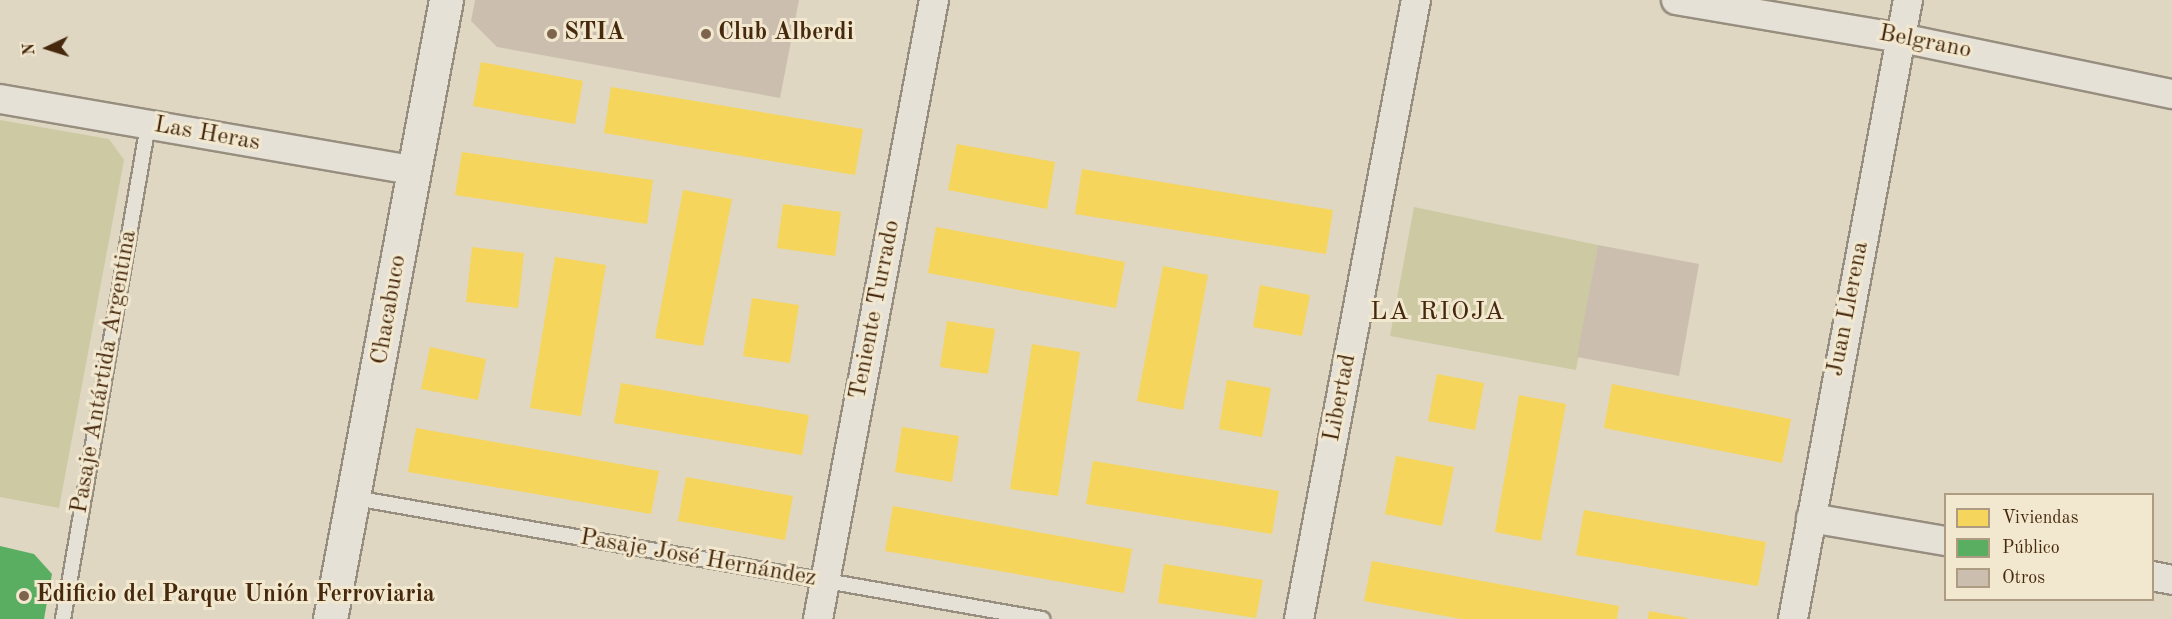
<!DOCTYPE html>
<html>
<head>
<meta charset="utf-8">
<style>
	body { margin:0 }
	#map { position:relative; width:2172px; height:619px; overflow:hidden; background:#dfd7c2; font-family:"Old Standard TT",serif }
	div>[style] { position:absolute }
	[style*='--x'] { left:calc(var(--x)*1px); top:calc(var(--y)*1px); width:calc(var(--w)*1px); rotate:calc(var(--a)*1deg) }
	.green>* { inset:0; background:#cdc9a3 }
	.homes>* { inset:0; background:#f6d55c }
	.public>* { inset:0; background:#5aae61 }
	.building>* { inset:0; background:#ccbeaf }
	.roads { filter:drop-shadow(2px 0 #978e7f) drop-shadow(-2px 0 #978e7f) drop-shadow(0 2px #978e7f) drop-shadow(0 -2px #978e7f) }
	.lane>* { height:14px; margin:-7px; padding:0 7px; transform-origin:7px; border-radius:7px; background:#e6e1d7 }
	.street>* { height:28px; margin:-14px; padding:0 14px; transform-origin:14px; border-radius:14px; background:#e6e1d7 }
	.secondary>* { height:33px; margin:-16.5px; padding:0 16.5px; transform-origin:16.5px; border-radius:16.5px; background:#e6e1d7 }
	.dots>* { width:16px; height:16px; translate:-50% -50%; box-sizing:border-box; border:3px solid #f2e8d0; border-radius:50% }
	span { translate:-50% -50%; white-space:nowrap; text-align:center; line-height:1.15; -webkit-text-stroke:6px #f2e8d0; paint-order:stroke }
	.poi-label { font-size:24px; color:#46280c; font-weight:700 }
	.left { translate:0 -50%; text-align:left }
	.street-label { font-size:24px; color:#46280c }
	.neighbourhood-label { font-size:26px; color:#46280c; letter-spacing:1.5px }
	.legend { position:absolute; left:1944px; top:493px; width:210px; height:108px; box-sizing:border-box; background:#f2e8d0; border:2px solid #ad9b82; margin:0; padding:8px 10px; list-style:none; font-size:18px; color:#46280c }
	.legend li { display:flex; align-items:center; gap:12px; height:30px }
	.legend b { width:30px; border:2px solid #ad9b82 }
	.north { position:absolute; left:18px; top:18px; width:60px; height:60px; -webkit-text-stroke:4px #f2e8d0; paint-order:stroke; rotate:266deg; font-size:16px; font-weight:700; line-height:24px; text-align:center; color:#46280c }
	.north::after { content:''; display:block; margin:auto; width:21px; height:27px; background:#46280c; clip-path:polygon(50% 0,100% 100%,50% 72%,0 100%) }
</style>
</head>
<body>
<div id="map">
	<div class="green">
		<div style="clip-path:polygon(0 120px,109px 139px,124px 160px,59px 508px,0 497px)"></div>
		<div style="clip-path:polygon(1414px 207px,1598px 245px,1576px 370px,1390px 336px)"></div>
	</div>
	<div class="homes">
		<div style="clip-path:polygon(481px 62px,583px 81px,575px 124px,473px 106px)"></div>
		<div style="clip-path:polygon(611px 87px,863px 129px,855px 175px,604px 133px)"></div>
		<div style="clip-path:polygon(957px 144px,1055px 162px,1047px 209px,948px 190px)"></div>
		<div style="clip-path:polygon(462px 152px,653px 180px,647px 224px,455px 195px)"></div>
		<div style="clip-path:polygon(1082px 169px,1333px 210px,1326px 254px,1075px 214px)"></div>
		<div style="clip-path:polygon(683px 190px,732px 199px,703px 346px,655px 338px)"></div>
		<div style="clip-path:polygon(783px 204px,841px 212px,835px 256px,777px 248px)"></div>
		<div style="clip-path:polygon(936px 227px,1125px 262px,1116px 308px,928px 273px)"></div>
		<div style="clip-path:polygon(472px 247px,524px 253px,518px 308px,466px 302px)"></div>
		<div style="clip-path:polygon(555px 257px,606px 265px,581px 416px,530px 408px)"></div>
		<div style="clip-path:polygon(1163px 266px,1208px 275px,1183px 410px,1137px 401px)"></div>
		<div style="clip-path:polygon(1260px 285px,1310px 295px,1302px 336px,1253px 327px)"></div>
		<div style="clip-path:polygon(752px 298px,799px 305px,790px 363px,743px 356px)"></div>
		<div style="clip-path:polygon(947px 321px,995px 329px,988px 374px,940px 367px)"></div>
		<div style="clip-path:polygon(1032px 344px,1080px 352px,1058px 496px,1010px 489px)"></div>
		<div style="clip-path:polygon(430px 347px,486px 359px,478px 400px,421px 389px)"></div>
		<div style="clip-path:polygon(1437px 374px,1484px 383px,1475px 430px,1428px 421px)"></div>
		<div style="clip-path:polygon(1227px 380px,1271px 388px,1262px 437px,1219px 429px)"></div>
		<div style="clip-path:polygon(621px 383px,809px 415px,802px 455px,614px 423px)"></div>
		<div style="clip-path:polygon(1612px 384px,1791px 419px,1782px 463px,1604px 428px)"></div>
		<div style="clip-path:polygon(1519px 395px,1566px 404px,1541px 541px,1495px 532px)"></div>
		<div style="clip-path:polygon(902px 427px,959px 436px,952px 482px,895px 472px)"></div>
		<div style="clip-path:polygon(416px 428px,659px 471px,651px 514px,408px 472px)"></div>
		<div style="clip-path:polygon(1396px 456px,1454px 467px,1442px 526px,1385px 514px)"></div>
		<div style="clip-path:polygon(1093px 461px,1279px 491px,1272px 534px,1086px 504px)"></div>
		<div style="clip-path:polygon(686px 477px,793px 496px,785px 540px,678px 521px)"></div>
		<div style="clip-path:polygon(893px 506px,1132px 549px,1124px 593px,885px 551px)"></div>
		<div style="clip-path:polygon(1584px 510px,1766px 542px,1758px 586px,1576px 555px)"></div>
		<div style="clip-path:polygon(1372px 561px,1619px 606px,1617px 619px,1461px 619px,1364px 601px)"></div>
		<div style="clip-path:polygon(1164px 564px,1263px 580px,1256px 618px,1158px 603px)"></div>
		<div style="clip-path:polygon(1649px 611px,1687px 618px,1687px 619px,1648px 619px)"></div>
	</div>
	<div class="public">
		<div style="clip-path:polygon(0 546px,34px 554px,52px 574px,44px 619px,0 619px)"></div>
	</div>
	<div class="building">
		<div style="clip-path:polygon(475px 0,799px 0,780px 98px,497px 47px,471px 21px)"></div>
		<div style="clip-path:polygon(1598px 245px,1699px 264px,1679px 376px,1577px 357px)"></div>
	</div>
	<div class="roads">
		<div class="lane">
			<div style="--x:355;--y:498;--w:698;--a:9.99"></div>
			<div style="--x:63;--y:619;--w:501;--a:-80.24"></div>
		</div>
		<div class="street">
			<div style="--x:1676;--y:0;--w:228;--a:9.6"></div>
			<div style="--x:1901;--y:38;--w:277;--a:11.7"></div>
			<div style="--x:0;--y:99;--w:421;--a:9.8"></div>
			<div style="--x:1811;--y:518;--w:137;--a:9.7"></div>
			<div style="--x:2152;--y:576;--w:20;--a:11"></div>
			<div style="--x:818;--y:619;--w:630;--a:-79.39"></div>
			<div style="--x:1299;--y:619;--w:630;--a:-79.3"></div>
			<div style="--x:1793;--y:619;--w:630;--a:-79.48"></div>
		</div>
		<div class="secondary">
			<div style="--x:330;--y:619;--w:630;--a:-79.39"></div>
		</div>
	</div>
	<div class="dots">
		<div style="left:552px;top:34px;background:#7c654c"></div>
		<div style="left:706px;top:34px;background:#7c654c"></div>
		<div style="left:24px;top:596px;background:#7c654c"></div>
	</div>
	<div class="poi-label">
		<span class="left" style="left:564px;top:34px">STIA</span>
		<span class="left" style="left:718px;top:34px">Club Alberdi</span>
		<span class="left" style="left:36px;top:596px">Edificio del Parque Unión Ferroviaria</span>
	</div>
	<div class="street-label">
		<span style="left:1925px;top:43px;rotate:11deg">Belgrano</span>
		<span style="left:207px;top:135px;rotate:10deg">Las Heras</span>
		<span style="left:1849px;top:309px;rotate:-79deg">Juan Llerena</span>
		<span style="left:390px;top:310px;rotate:-80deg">Chacabuco</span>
		<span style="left:876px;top:310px;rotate:-79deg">Teniente Turrado</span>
		<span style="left:105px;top:372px;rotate:-80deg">Pasaje Antártida Argentina</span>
		<span style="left:1341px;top:398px;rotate:-79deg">Libertad</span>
		<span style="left:698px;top:559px;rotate:10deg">Pasaje José Hernández</span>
	</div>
	<div class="neighbourhood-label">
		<span style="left:1438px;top:313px">LA RIOJA</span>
	</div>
	<ul class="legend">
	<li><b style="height:16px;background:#f6d55c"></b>Viviendas</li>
	<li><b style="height:16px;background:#5aae61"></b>Público</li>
	<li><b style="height:16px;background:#ccbeaf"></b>Otros</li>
	</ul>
	<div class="north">N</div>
</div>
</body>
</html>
